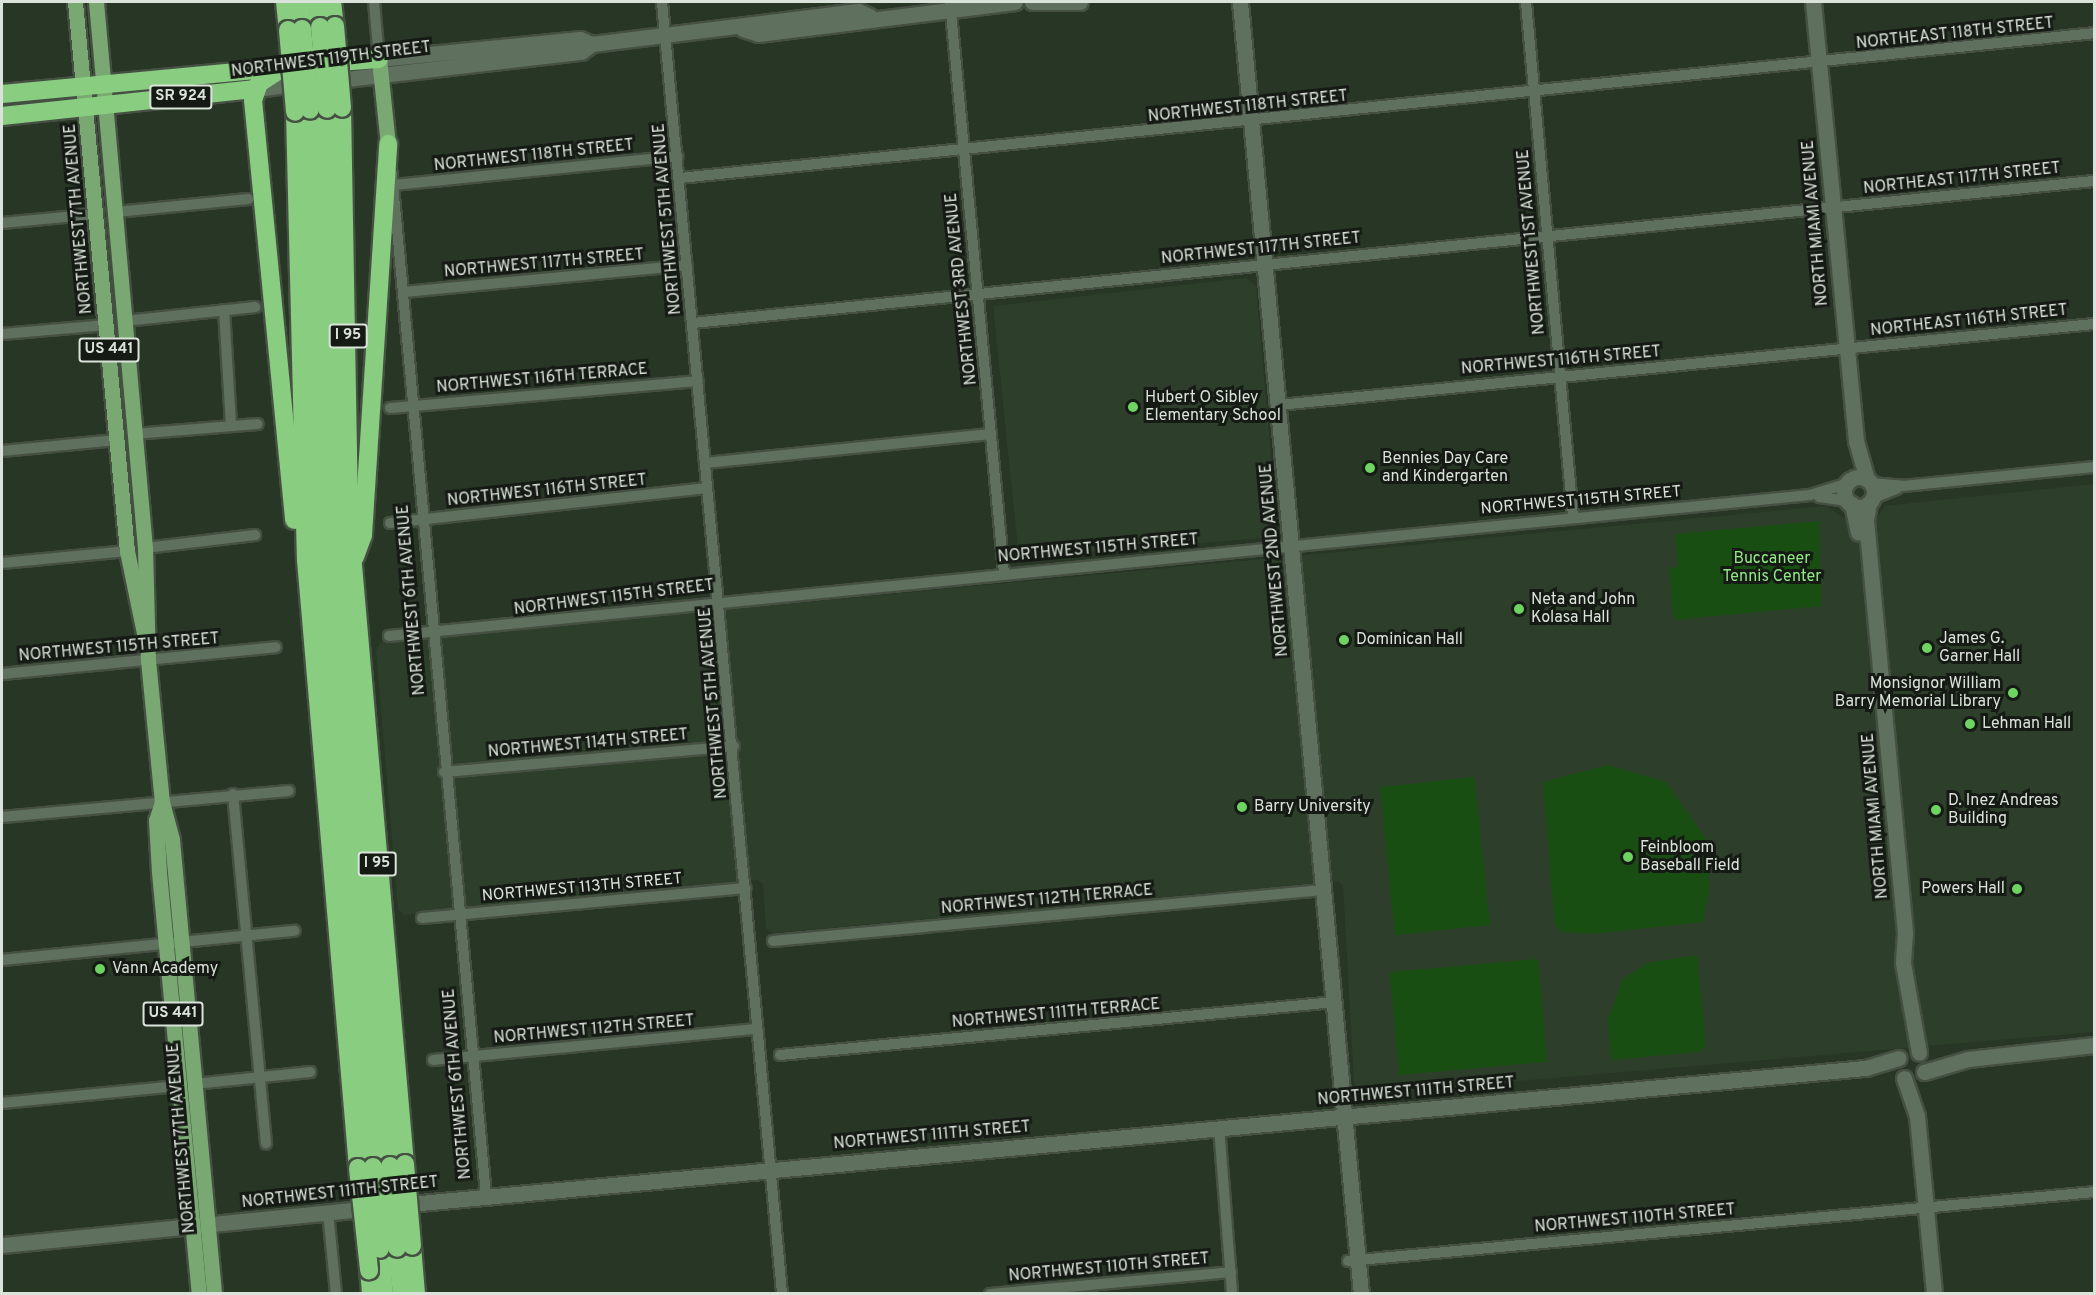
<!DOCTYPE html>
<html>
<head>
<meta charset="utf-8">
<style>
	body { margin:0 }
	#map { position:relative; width:2096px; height:1295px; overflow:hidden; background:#283626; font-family:Overpass,sans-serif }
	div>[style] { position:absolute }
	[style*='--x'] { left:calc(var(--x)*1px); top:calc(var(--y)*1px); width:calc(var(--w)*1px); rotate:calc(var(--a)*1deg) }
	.built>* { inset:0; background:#2d3f2a }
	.green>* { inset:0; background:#194e12 }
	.roads { filter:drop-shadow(2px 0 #455043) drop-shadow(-2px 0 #455043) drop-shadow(0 2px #455043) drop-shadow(0 -2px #455043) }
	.street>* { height:10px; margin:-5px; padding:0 5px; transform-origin:5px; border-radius:5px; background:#60705e }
	.secondary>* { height:15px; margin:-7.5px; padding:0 7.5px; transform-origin:7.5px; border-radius:7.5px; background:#60705e }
	.secondary>.ring { margin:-7.5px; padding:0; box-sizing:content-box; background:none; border:15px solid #60705e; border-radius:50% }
	.primary>* { height:15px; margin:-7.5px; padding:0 7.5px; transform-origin:7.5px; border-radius:7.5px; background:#79a872 }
	.highway>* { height:18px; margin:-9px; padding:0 9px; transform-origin:9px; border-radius:9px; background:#89ce80 }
	.bridges { filter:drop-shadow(2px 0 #455043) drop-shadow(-2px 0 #455043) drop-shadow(0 2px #455043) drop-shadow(0 -2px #455043) }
	.highway-bridge>* { height:18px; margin:-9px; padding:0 9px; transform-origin:9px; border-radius:9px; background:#89ce80 }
	.dots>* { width:16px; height:16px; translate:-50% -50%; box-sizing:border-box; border:3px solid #151b14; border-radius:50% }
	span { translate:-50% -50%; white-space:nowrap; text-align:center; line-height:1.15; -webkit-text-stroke:6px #151b14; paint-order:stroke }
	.shield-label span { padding:2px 4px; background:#151b14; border:2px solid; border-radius:4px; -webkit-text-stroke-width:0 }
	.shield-label { font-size:15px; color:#dae3d9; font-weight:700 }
	.street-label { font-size:16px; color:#dae3d9 }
	.poi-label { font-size:16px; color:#dae3d9 }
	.left { translate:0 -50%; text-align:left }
	.right { translate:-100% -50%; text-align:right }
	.park-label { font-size:16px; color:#92ea86 }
	.frame { position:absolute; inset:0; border:3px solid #dae3d9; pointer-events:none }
</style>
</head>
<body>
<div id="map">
	<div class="built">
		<div style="clip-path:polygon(1246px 278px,1256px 286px,1275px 501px,1271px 532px,1262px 538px,1019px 558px,993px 306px)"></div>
		<div style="clip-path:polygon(2094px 484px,2094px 1032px,1364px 1094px,1354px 1083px,1343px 886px,1338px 881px,773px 933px,766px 928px,763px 883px,757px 880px,404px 915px,398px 909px,376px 651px,381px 642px,1827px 506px,1843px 518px,1879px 515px,1885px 506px)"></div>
	</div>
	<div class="green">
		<div style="clip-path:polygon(1819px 521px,1821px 606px,1674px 620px,1669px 568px,1678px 567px,1675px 534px)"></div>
		<div style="clip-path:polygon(1608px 765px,1666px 782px,1706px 839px,1709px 888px,1703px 922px,1592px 934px,1562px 932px,1555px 926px,1543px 782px)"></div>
		<div style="clip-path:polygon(1474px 777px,1490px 925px,1395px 935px,1380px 787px)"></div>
		<div style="clip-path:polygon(1697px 955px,1706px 1046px,1699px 1052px,1611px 1060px,1608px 1019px,1623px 979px,1647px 963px)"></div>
		<div style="clip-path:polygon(1538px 959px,1547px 1062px,1399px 1075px,1390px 972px)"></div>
	</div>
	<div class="roads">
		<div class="street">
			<div style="--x:374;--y:2;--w:57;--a:85"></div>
			<div style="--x:662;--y:2;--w:1298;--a:84.69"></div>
			<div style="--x:950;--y:2;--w:574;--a:84.6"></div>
			<div style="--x:1526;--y:2;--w:516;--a:84.78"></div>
			<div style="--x:392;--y:174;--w:1025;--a:84.74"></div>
			<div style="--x:680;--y:178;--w:1421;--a:-5.85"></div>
			<div style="--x:394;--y:185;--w:285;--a:-5.8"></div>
			<div style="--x:116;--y:212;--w:133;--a:-5.6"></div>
			<div style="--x:2;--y:223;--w:95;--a:-5.4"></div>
			<div style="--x:404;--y:292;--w:284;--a:-5.4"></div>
			<div style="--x:224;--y:310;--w:116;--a:86.5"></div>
			<div style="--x:125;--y:321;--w:131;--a:-6.1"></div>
			<div style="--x:693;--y:323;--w:1408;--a:-5.79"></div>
			<div style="--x:2;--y:334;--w:105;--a:-4.9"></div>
			<div style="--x:1279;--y:405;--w:819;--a:-5.68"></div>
			<div style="--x:390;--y:408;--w:309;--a:-5"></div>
			<div style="--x:134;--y:434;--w:124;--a:-4.6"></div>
			<div style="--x:2;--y:451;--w:115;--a:-5.5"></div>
			<div style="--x:705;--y:463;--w:287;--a:-5.8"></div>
			<div style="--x:1871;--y:483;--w:32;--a:5"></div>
			<div style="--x:1903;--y:486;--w:192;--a:-5.7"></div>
			<div style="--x:1819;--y:497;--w:29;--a:8"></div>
			<div style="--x:1873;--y:498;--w:26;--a:-21"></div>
			<div style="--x:390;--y:523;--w:319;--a:-6.3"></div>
			<div style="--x:145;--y:548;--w:111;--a:-6.7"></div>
			<div style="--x:2;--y:563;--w:126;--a:-5.5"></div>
			<div style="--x:389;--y:636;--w:1428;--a:-5.67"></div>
			<div style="--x:1810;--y:495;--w:38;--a:-17"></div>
			<div style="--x:2;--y:674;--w:275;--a:-5.6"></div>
			<div style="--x:444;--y:772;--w:291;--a:-5.1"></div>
			<div style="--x:233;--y:794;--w:351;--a:84.6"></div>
			<div style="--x:2;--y:817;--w:288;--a:-5.2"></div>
			<div style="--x:422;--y:918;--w:325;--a:-5.3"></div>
			<div style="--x:773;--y:941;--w:552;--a:-5.3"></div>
			<div style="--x:2;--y:960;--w:294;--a:-5.7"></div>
			<div style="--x:780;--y:1055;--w:557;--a:-5.46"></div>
			<div style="--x:433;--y:1060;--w:325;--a:-5.5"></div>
			<div style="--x:194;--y:1084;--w:117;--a:-5.9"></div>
			<div style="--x:2;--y:1103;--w:179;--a:-5.5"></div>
			<div style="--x:1219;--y:1127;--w:168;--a:85.5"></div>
			<div style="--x:328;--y:1212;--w:82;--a:84.4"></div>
			<div style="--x:1348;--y:1261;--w:749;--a:-5.28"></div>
			<div style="--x:990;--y:1294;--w:242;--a:-5.2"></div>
		</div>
		<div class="secondary">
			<div style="--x:1032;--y:2;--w:48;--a:0"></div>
			<div style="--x:1240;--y:2;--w:1298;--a:84.65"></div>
			<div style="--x:1813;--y:2;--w:441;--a:84.4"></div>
			<div style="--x:1856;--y:441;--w:40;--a:74"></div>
			<div style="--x:743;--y:29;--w:16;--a:18"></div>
			<div style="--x:758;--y:34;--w:259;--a:-7.1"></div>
			<div style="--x:379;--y:59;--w:202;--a:-5.7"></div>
			<div style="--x:580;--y:39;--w:13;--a:23"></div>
			<div style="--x:592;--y:44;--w:268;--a:-7.1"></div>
			<div style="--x:858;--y:11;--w:13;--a:23"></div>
			<div style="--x:329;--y:81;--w:254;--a:-6.6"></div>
			<div style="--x:581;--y:52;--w:14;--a:-36"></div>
			<div style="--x:256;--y:89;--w:46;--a:-7.4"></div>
			<div class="ring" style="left:1844px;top:477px;width:15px;height:15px"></div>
			<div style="--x:1869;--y:503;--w:17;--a:100"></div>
			<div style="--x:1866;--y:520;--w:415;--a:84.6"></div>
			<div style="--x:1905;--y:933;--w:30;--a:94"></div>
			<div style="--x:1903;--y:963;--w:91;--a:79.9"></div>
			<div style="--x:1852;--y:504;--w:29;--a:78"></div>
			<div style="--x:1924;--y:1072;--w:46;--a:-16.5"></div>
			<div style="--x:1968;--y:1059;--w:127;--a:-6.3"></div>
			<div style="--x:1904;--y:1078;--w:40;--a:71.1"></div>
			<div style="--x:1917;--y:1116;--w:179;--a:84.5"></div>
			<div style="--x:399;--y:1205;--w:1473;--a:-5.34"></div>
			<div style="--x:1866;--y:1068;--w:34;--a:-17"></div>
			<div style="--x:2;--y:1245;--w:372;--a:-5.7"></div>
		</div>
		<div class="primary">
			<div style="--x:75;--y:2;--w:551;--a:84.59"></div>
			<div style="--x:127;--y:551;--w:94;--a:78.3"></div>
			<div style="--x:96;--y:2;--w:548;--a:84.87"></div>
			<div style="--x:145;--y:548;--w:112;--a:88.5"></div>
			<div style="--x:148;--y:660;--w:143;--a:84.4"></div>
			<div style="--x:162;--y:802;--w:39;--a:75"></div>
			<div style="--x:172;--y:840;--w:456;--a:84.7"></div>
			<div style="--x:379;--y:59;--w:85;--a:84"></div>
			<div style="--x:162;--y:802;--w:19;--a:108"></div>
			<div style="--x:156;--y:820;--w:52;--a:86.7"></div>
			<div style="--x:159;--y:872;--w:424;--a:84.6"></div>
		</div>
		<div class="highway">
			<div style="--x:285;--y:2;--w:28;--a:84"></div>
			<div style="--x:300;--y:2;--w:27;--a:86"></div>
			<div style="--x:317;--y:2;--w:25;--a:83"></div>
			<div style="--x:332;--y:2;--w:24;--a:83"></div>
			<div style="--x:324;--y:63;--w:55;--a:-4.2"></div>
			<div style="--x:284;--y:67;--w:30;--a:147"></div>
			<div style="--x:259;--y:83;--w:18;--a:109"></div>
			<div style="--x:253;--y:100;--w:422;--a:84.4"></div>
			<div style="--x:2;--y:94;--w:278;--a:-5.4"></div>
			<div style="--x:342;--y:108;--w:411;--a:89"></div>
			<div style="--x:349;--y:519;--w:647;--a:85.04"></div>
			<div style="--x:327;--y:109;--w:456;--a:88.7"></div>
			<div style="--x:337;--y:565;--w:603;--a:84.96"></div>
			<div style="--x:310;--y:110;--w:458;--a:88.7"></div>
			<div style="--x:320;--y:568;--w:601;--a:84.94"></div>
			<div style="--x:295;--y:112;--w:448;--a:88.6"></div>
			<div style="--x:306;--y:560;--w:610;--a:85.11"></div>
			<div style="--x:2;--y:116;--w:255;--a:-6.1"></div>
			<div style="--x:355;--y:557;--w:23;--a:-70"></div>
			<div style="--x:363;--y:535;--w:392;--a:-86.3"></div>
			<div style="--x:412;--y:1246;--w:48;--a:85.2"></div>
			<div style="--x:397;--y:1248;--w:46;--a:83.8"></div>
			<div style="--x:380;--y:1249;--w:45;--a:84.9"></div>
			<div style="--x:369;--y:1270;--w:24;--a:85"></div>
		</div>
	</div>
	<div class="bridges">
		<div class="highway-bridge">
			<div style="--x:335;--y:26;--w:82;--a:85.1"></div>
			<div style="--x:320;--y:27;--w:82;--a:85.1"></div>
			<div style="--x:302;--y:29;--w:81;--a:84.4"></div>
			<div style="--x:288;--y:30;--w:82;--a:85.1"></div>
			<div style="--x:405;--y:1164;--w:82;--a:85.1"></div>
			<div style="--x:390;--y:1166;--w:82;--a:85.1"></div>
			<div style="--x:373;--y:1167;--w:82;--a:85.1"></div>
			<div style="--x:358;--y:1168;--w:103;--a:83.8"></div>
		</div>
	</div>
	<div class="dots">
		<div style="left:1133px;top:407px;background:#6ed361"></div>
		<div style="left:1370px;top:468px;background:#6ed361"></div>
		<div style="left:1519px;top:609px;background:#6ed361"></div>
		<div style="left:1344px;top:640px;background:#6ed361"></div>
		<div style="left:1927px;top:648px;background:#6ed361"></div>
		<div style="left:2013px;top:693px;background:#6ed361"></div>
		<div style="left:1970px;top:724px;background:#6ed361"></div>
		<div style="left:1242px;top:807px;background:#6ed361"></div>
		<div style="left:1936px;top:810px;background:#6ed361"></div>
		<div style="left:1628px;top:857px;background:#6ed361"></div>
		<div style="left:2017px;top:889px;background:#6ed361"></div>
		<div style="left:100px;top:969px;background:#6ed361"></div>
	</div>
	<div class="shield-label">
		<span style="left:181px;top:97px">SR 924</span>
		<span style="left:348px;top:336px">I 95</span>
		<span style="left:109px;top:350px">US 441</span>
		<span style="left:377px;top:864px">I 95</span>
		<span style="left:173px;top:1014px">US 441</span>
	</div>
	<div class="street-label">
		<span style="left:1955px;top:34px;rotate:-6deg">NORTHEAST 118TH STREET</span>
		<span style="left:331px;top:60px;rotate:-7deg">NORTHWEST 119TH STREET</span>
		<span style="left:1248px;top:107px;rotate:-6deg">NORTHWEST 118TH STREET</span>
		<span style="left:534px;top:156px;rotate:-6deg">NORTHWEST 118TH STREET</span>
		<span style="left:1962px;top:179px;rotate:-6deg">NORTHEAST 117TH STREET</span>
		<span style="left:79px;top:219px;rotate:-95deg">NORTHWEST 7TH AVENUE</span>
		<span style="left:668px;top:219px;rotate:-95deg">NORTHWEST 5TH AVENUE</span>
		<span style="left:1816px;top:223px;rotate:-95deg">NORTH MIAMI AVENUE</span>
		<span style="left:1532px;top:242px;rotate:-95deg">NORTHWEST 1ST AVENUE</span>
		<span style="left:1261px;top:249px;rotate:-6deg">NORTHWEST 117TH STREET</span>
		<span style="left:544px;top:264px;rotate:-5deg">NORTHWEST 117TH STREET</span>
		<span style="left:962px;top:289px;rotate:-96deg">NORTHWEST 3RD AVENUE</span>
		<span style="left:1969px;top:321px;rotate:-6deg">NORTHEAST 116TH STREET</span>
		<span style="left:1561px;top:361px;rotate:-5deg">NORTHWEST 116TH STREET</span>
		<span style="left:542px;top:379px;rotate:-5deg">NORTHWEST 116TH TERRACE</span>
		<span style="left:547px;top:491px;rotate:-6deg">NORTHWEST 116TH STREET</span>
		<span style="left:1581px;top:501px;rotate:-5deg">NORTHWEST 115TH STREET</span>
		<span style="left:1098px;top:549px;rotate:-5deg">NORTHWEST 115TH STREET</span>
		<span style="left:1275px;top:560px;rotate:-95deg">NORTHWEST 2ND AVENUE</span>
		<span style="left:614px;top:598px;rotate:-7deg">NORTHWEST 115TH STREET</span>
		<span style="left:412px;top:600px;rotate:-95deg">NORTHWEST 6TH AVENUE</span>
		<span style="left:119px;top:648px;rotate:-5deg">NORTHWEST 115TH STREET</span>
		<span style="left:714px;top:703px;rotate:-95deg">NORTHWEST 5TH AVENUE</span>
		<span style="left:588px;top:744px;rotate:-5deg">NORTHWEST 114TH STREET</span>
		<span style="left:1876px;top:816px;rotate:-95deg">NORTH MIAMI AVENUE</span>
		<span style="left:582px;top:888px;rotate:-5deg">NORTHWEST 113TH STREET</span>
		<span style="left:1047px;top:900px;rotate:-5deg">NORTHWEST 112TH TERRACE</span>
		<span style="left:1056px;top:1014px;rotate:-5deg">NORTHWEST 111TH TERRACE</span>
		<span style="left:594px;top:1030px;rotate:-5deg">NORTHWEST 112TH STREET</span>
		<span style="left:458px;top:1084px;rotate:-95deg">NORTHWEST 6TH AVENUE</span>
		<span style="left:1416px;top:1092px;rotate:-5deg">NORTHWEST 111TH STREET</span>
		<span style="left:932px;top:1136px;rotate:-5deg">NORTHWEST 111TH STREET</span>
		<span style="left:182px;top:1138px;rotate:-95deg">NORTHWEST 7TH AVENUE</span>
		<span style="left:340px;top:1193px;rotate:-6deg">NORTHWEST 111TH STREET</span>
		<span style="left:1635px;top:1219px;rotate:-5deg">NORTHWEST 110TH STREET</span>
		<span style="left:1109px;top:1268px;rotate:-5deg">NORTHWEST 110TH STREET</span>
	</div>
	<div class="poi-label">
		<span class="left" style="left:1145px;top:407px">Hubert O Sibley<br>Elementary School</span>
		<span class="left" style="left:1382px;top:468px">Bennies Day Care<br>and Kindergarten</span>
		<span class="left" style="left:1531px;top:609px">Neta and John<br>Kolasa Hall</span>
		<span class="left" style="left:1939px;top:648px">James G.<br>Garner Hall</span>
		<span class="left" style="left:1356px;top:640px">Dominican Hall</span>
		<span class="right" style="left:2001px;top:693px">Monsignor William<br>Barry Memorial Library</span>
		<span class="left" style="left:1982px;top:724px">Lehman Hall</span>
		<span class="left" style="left:1948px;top:810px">D. Inez Andreas<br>Building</span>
		<span class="left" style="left:1254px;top:807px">Barry University</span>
		<span class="left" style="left:1640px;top:857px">Feinbloom<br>Baseball Field</span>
		<span class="right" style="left:2005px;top:889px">Powers Hall</span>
		<span class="left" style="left:112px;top:969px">Vann Academy</span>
	</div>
	<div class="park-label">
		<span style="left:1772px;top:568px">Buccaneer<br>Tennis Center</span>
	</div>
	<div class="frame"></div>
</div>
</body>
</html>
